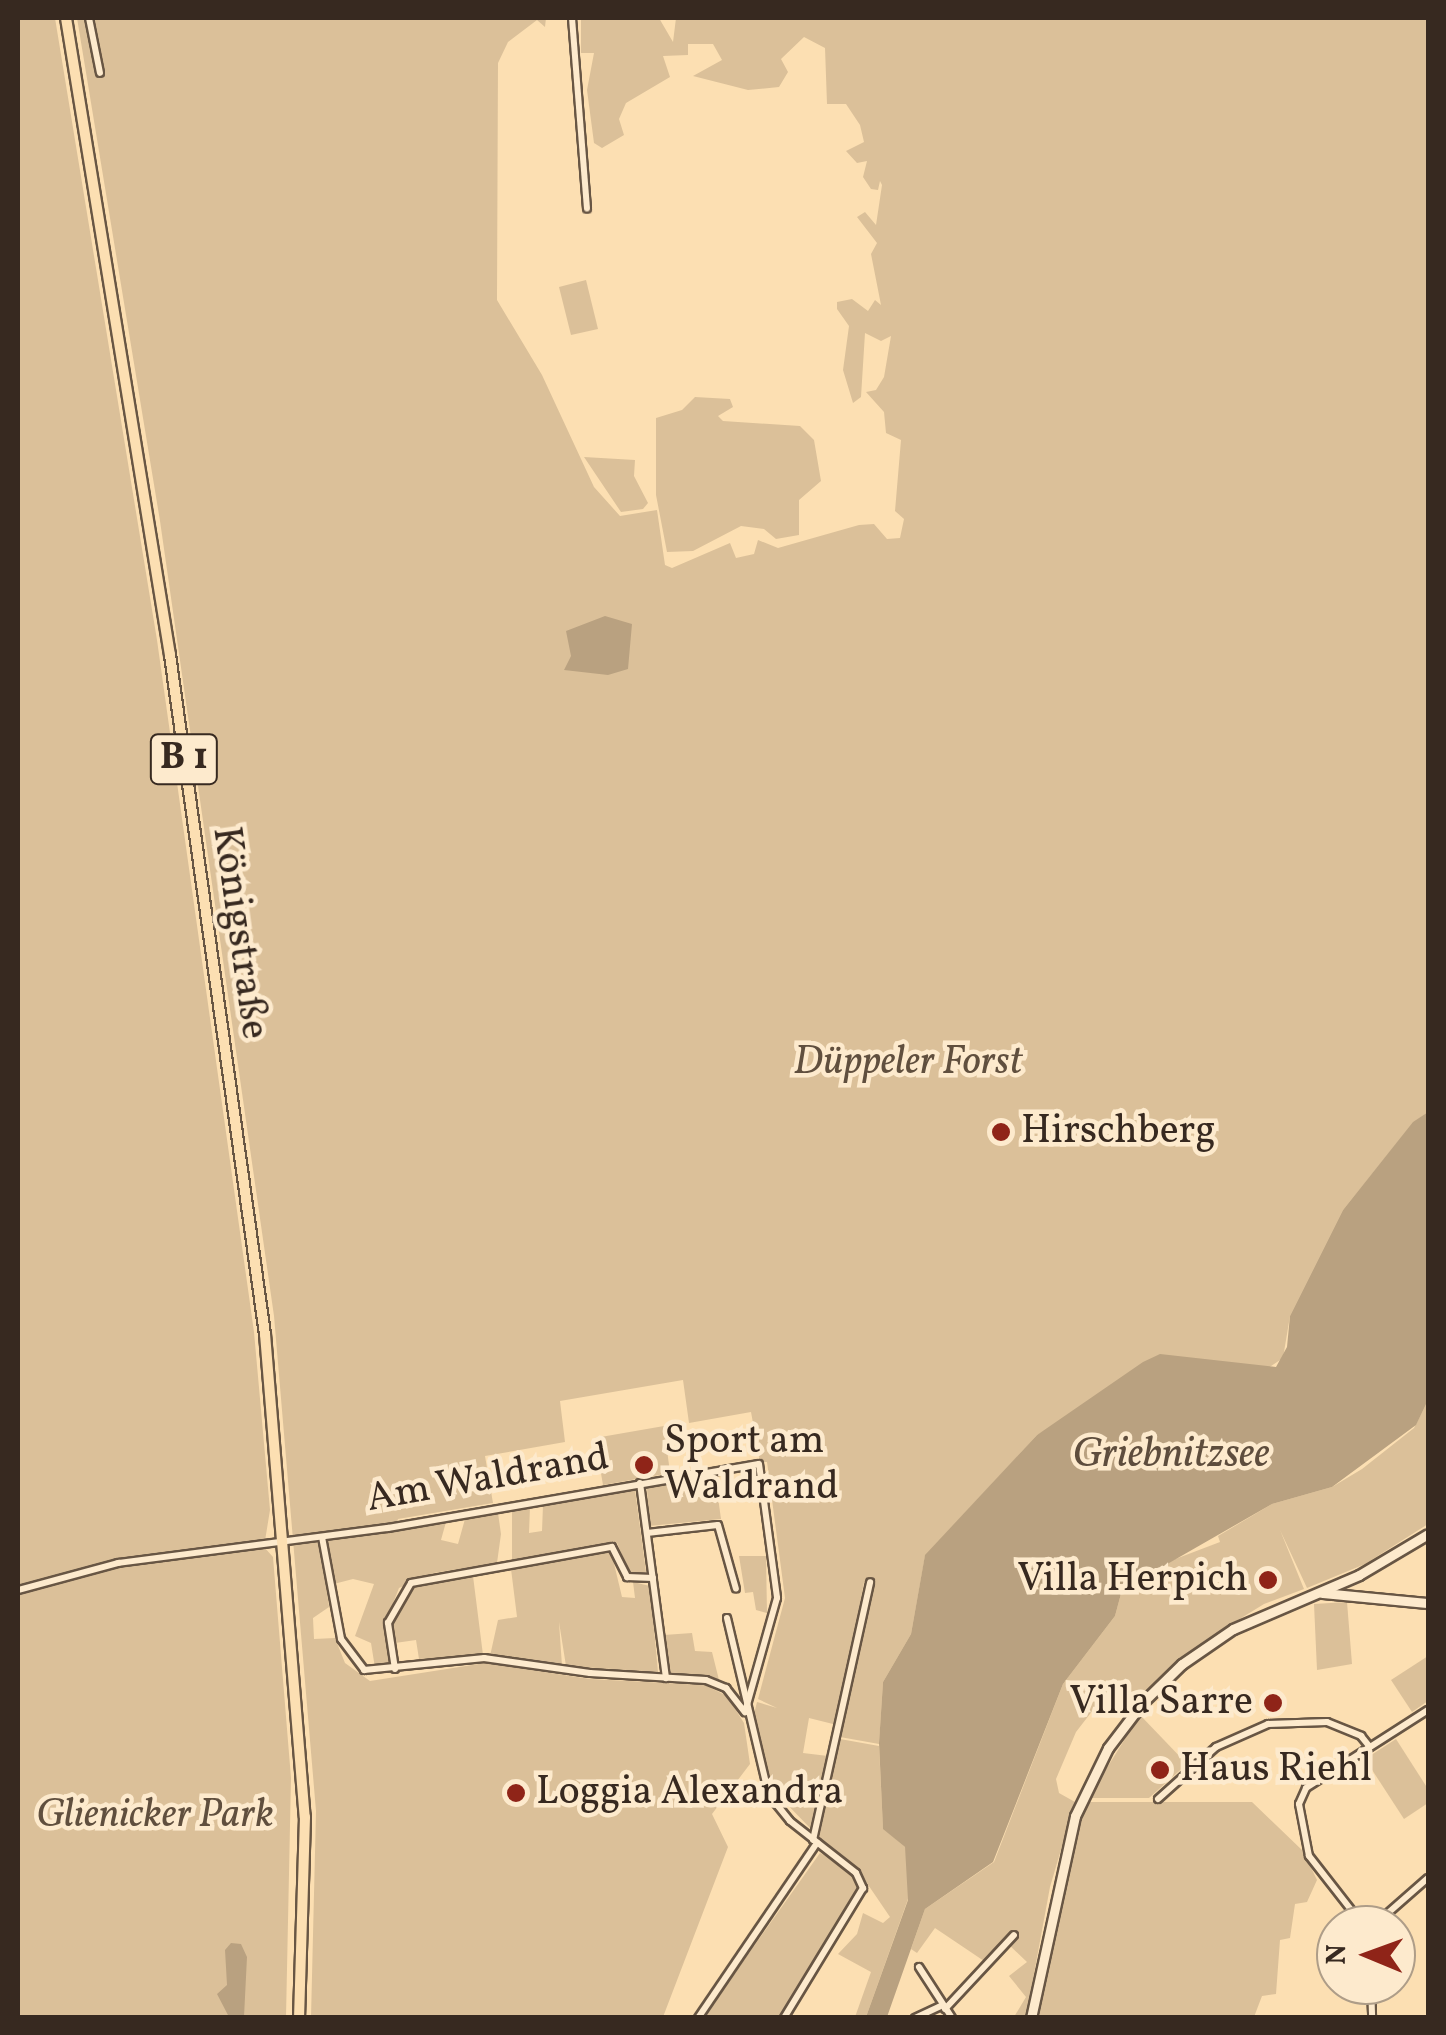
<!DOCTYPE html>
<html>
<head>
<meta charset="utf-8">
<style>
	body { margin:0 }
	#map { position:relative; width:1446px; height:2035px; overflow:hidden; background:#fcdfb2; font-family:Vollkorn,serif }
	div>[style] { position:absolute }
	[style*='--x'] { left:calc(var(--x)*1px); top:calc(var(--y)*1px); width:calc(var(--w)*1px); rotate:calc(var(--a)*1deg) }
	.green>* { inset:0; background:#dbc099 }
	.water>* { inset:0; background:#b9a180 }
	.roads { filter:drop-shadow(2px 0 #685644) drop-shadow(-2px 0 #685644) drop-shadow(0 2px #685644) drop-shadow(0 -2px #685644) }
	.street>* { height:6px; margin:-3px; padding:0 3px; transform-origin:3px; border-radius:3px; background:#fdeacd }
	.secondary>* { height:9px; margin:-4.5px; padding:0 4.5px; transform-origin:4.5px; border-radius:4.5px; background:#fdeacd }
	.primary>* { height:10px; margin:-5px; padding:0 5px; transform-origin:5px; border-radius:5px; background:#fcdfb2 }
	.dots>* { width:28px; height:28px; translate:-50% -50%; box-sizing:border-box; border:5px solid #fdeacd; border-radius:50% }
	span { translate:-50% -50%; white-space:nowrap; text-align:center; line-height:1.15; -webkit-text-stroke:9px #fdeacd; paint-order:stroke }
	.shield-label span { padding:2px 8px; background:#fdeacd; border:2px solid; border-radius:8px; -webkit-text-stroke-width:0 }
	.shield-label { font-size:38px; color:#372920; font-weight:700 }
	.street-label { font-size:40px; color:#372920 }
	.park-label { font-size:40px; color:#604f3e; font-style:italic }
	.poi-label { font-size:40px; color:#372920 }
	.left { translate:0 -50%; text-align:left }
	.right { translate:-100% -50%; text-align:right }
	.water-label { font-size:42px; color:#5e4d3d; font-style:italic }
	.frame { position:absolute; inset:0; border:20px solid #372920; pointer-events:none }
	.north { position:absolute; left:1316px; top:1905px; width:100px; height:100px; box-sizing:border-box; background:#fdeacd; border:2px solid #ae9d88; border-radius:50%; rotate:271deg; font-size:28px; font-weight:700; line-height:40px; text-align:center; color:#372920 }
	.north::after { content:''; display:block; margin:auto; width:35px; height:45px; background:#8f2418; clip-path:polygon(50% 0,100% 100%,50% 72%,0 100%) }
</style>
</head>
<body>
<div id="map">
	<div class="green">
		<div style="clip-path:polygon(18px 18px,55px 18px,157px 640px,254px 1332px,270px 1510px,264px 1547px,273px 1557px,291px 1778px,286px 2017px,18px 2017px)"></div>
		<div style="clip-path:polygon(77px 18px,546px 18px,545px 27px,537px 20px,508px 42px,498px 63px,497px 300px,542px 375px,594px 487px,620px 516px,657px 510px,665px 565px,672px 568px,730px 543px,736px 558px,754px 554px,758px 540px,778px 548px,859px 525px,874px 524px,887px 539px,900px 538px,904px 519px,895px 511px,901px 440px,886px 433px,884px 412px,866px 392px,876px 390px,884px 377px,891px 336px,881px 341px,865px 333px,861px 397px,853px 403px,843px 370px,849px 326px,837px 309px,837px 302px,852px 299px,868px 311px,875px 300px,881px 305px,871px 254px,877px 243px,857px 217px,865px 212px,876px 225px,882px 185px,880px 181px,878px 190px,871px 189px,863px 177px,867px 161px,857px 163px,846px 151px,864px 142px,860px 125px,846px 104px,827px 104px,825px 48px,804px 37px,781px 59px,788px 72px,779px 87px,748px 90px,693px 76px,722px 60px,713px 44px,688px 44px,688px 55px,663px 56px,670px 77px,626px 103px,619px 119px,624px 135px,602px 148px,594px 143px,587px 90px,594px 53px,581px 53px,581px 18px,659px 18px,673px 42px,676px 18px,1428px 18px,1428px 1112px,1413px 1123px,1343px 1210px,1290px 1316px,1283px 1358px,1268px 1368px,1170px 1357px,1037px 1435px,925px 1556px,911px 1634px,883px 1682px,879px 1744px,840px 1737px,866px 1593px,875px 1581px,864px 1582px,837px 1725px,809px 1718px,803px 1753px,828px 1756px,812px 1830px,773px 1790px,754px 1714px,757px 1702px,777px 1708px,758px 1699px,785px 1598px,767px 1462px,760px 1462px,751px 1412px,689px 1423px,683px 1380px,560px 1401px,565px 1442px,485px 1456px,493px 1503px,398px 1519px,394px 1531px,446px 1522px,441px 1540px,458px 1544px,465px 1519px,498px 1513px,501px 1534px,497px 1563px,433px 1573px,399px 1588px,386px 1621px,392px 1664px,375px 1668px,371px 1643px,355px 1636px,374px 1584px,353px 1579px,326px 1586px,329px 1607px,313px 1618px,314px 1639px,335px 1638px,345px 1663px,370px 1681px,485px 1663px,590px 1679px,705px 1685px,727px 1696px,744px 1723px,750px 1764px,712px 1814px,728px 1847px,663px 2017px,311px 2017px,316px 1811px,274px 1316px,160px 521px)"></div>
		<div style="clip-path:polygon(586px 280px,598px 329px,571px 335px,559px 287px)"></div>
		<div style="clip-path:polygon(695px 397px,730px 399px,733px 407px,718px 416px,723px 421px,800px 426px,814px 440px,821px 481px,799px 500px,799px 535px,776px 539px,764px 529px,741px 526px,693px 551px,667px 552px,656px 495px,656px 418px,682px 410px)"></div>
		<div style="clip-path:polygon(584px 457px,635px 460px,634px 476px,648px 503px,643px 509px,621px 512px)"></div>
		<div style="clip-path:polygon(1428px 1400px,1428px 1524px,1365px 1564px,1307px 1588px,1280px 1530px,1304px 1589px,1264px 1604px,1204px 1641px,1125px 1714px,1100px 1701px,1076px 1732px,1056px 1779px,1059px 1793px,1075px 1802px,1050px 1887px,1026px 2017px,1014px 2017px,1026px 1997px,1009px 1976px,1027px 1962px,1004px 1940px,984px 1961px,935px 1928px,917px 1953px,911px 1949px,925px 1909px,994px 1862px,1063px 1684px,1115px 1616px,1122px 1590px,1157px 1566px,1220px 1542px,1218px 1536px,1272px 1504px,1332px 1487px,1362px 1469px,1414px 1428px)"></div>
		<div style="clip-path:polygon(664px 1426px,670px 1473px,603px 1485px,595px 1438px)"></div>
		<div style="clip-path:polygon(715px 1476px,721px 1519px,649px 1526px,647px 1487px)"></div>
		<div style="clip-path:polygon(635px 1490px,646px 1572px,630px 1573px,617px 1543px,512px 1560px,512px 1511px,530px 1507px,529px 1533px,542px 1531px,543px 1505px)"></div>
		<div style="clip-path:polygon(611px 1551px,622px 1597px,635px 1598px,633px 1582px,650px 1586px,658px 1672px,566px 1666px,559px 1622px,562px 1666px,490px 1656px,498px 1620px,517px 1617px,511px 1569px)"></div>
		<div style="clip-path:polygon(739px 1556px,766px 1556px,767px 1613px,756px 1610px,753px 1592px,745px 1593px)"></div>
		<div style="clip-path:polygon(473px 1576px,483px 1655px,419px 1659px,416px 1640px,395px 1643px,392px 1622px,410px 1586px)"></div>
		<div style="clip-path:polygon(1347px 1602px,1352px 1664px,1317px 1670px,1314px 1604px)"></div>
		<div style="clip-path:polygon(692px 1633px,695px 1651px,712px 1652px,719px 1680px,668px 1672px,664px 1635px)"></div>
		<div style="clip-path:polygon(1428px 1656px,1428px 1701px,1412px 1712px,1391px 1680px)"></div>
		<div style="clip-path:polygon(1140px 1715px,1187px 1764px,1149px 1798px,1088px 1798px)"></div>
		<div style="clip-path:polygon(840px 1739px,879px 1746px,883px 1828px,905px 1847px,910px 1864px,908px 1899px,866px 2017px,855px 2017px,871px 1972px,838px 1954px,857px 1934px,863px 1913px,883px 1923px,890px 1917px,858px 1870px,819px 1838px)"></div>
		<div style="clip-path:polygon(1396px 1739px,1428px 1789px,1428px 1803px,1404px 1819px,1365px 1759px)"></div>
		<div style="clip-path:polygon(1087px 1802px,1252px 1802px,1303px 1851px,1317px 1880px,1307px 1902px,1295px 1904px,1290px 1938px,1280px 1940px,1276px 1994px,1262px 1996px,1254px 2017px,1037px 2018px,1055px 1914px)"></div>
		<div style="clip-path:polygon(820px 1853px,850px 1869px,861px 1888px,780px 2017px,703px 2018px)"></div>
	</div>
	<div class="water">
		<div style="clip-path:polygon(605px 616px,632px 624px,628px 669px,608px 675px,564px 670px,571px 656px,566px 631px)"></div>
		<div style="clip-path:polygon(1428px 1112px,1428px 1400px,1416px 1425px,1332px 1487px,1272px 1504px,1122px 1590px,1115px 1616px,1063px 1684px,993px 1862px,925px 1909px,887px 2017px,866px 2017px,908px 1900px,905px 1847px,883px 1829px,879px 1743px,883px 1682px,911px 1634px,925px 1555px,1037px 1435px,1143px 1362px,1160px 1354px,1276px 1367px,1287px 1347px,1290px 1316px,1343px 1210px,1413px 1122px)"></div>
		<div style="clip-path:polygon(231px 1943px,241px 1944px,247px 1957px,244px 2017px,229px 2017px,217px 1994px,227px 1985px,225px 1950px)"></div>
	</div>
	<div class="roads">
		<div class="street">
			<div style="--x:89;--y:18;--w:56;--a:78.7"></div>
			<div style="--x:572;--y:18;--w:191;--a:85.5"></div>
			<div style="--x:640;--y:1483;--w:197;--a:82.4"></div>
			<div style="--x:647;--y:1533;--w:71;--a:-6.4"></div>
			<div style="--x:718;--y:1525;--w:66;--a:74.3"></div>
			<div style="--x:322;--y:1537;--w:104;--a:79.4"></div>
			<div style="--x:341;--y:1639;--w:39;--a:53"></div>
			<div style="--x:364;--y:1670;--w:121;--a:-5.7"></div>
			<div style="--x:484;--y:1658;--w:107;--a:8.1"></div>
			<div style="--x:590;--y:1673;--w:116;--a:3.5"></div>
			<div style="--x:706;--y:1680;--w:22;--a:22"></div>
			<div style="--x:726;--y:1688;--w:31;--a:52"></div>
			<div style="--x:18;--y:1590;--w:104;--a:-15.1"></div>
			<div style="--x:118;--y:1563;--w:272;--a:-7.4"></div>
			<div style="--x:388;--y:1528;--w:376;--a:-9.8"></div>
			<div style="--x:759;--y:1464;--w:135;--a:82.3"></div>
			<div style="--x:777;--y:1598;--w:118;--a:105.7"></div>
			<div style="--x:727;--y:1618;--w:182;--a:76.7"></div>
			<div style="--x:769;--y:1795;--w:33;--a:51"></div>
			<div style="--x:790;--y:1821;--w:84;--a:38.2"></div>
			<div style="--x:856;--y:1873;--w:17;--a:65"></div>
			<div style="--x:863;--y:1888;--w:152;--a:121.3"></div>
			<div style="--x:395;--y:1669;--w:47;--a:-98.7"></div>
			<div style="--x:388;--y:1623;--w:46;--a:-60.1"></div>
			<div style="--x:411;--y:1583;--w:204;--a:-10.2"></div>
			<div style="--x:612;--y:1547;--w:34;--a:63"></div>
			<div style="--x:627;--y:1577;--w:26;--a:2"></div>
			<div style="--x:1158;--y:1799;--w:78;--a:-41.9"></div>
			<div style="--x:1216;--y:1747;--w:57;--a:-23.9"></div>
			<div style="--x:1268;--y:1724;--w:59;--a:-1.9"></div>
			<div style="--x:1327;--y:1722;--w:37;--a:22"></div>
			<div style="--x:1361;--y:1736;--w:14;--a:51"></div>
			<div style="--x:813;--y:1840;--w:264;--a:-77.5"></div>
			<div style="--x:1388;--y:1913;--w:53;--a:-41.2"></div>
			<div style="--x:1363;--y:1925;--w:88;--a:-128"></div>
			<div style="--x:1309;--y:1856;--w:53;--a:-100.9"></div>
			<div style="--x:1299;--y:1804;--w:17;--a:-66"></div>
			<div style="--x:1306;--y:1788;--w:145;--a:-32.6"></div>
			<div style="--x:919;--y:1967;--w:61;--a:57.1"></div>
			<div style="--x:1371;--y:1985;--w:33;--a:88"></div>
			<div style="--x:945;--y:2009;--w:101;--a:-47"></div>
			<div style="--x:698;--y:2018;--w:212;--a:-55.8"></div>
			<div style="--x:915;--y:2018;--w:29;--a:-25"></div>
		</div>
		<div class="secondary">
			<div style="--x:1322;--y:1593;--w:106;--a:5.4"></div>
			<div style="--x:1031;--y:2018;--w:207;--a:-77.7"></div>
			<div style="--x:1075;--y:1816;--w:76;--a:-64.1"></div>
			<div style="--x:1108;--y:1748;--w:58;--a:-52.7"></div>
			<div style="--x:1143;--y:1702;--w:54;--a:-44.3"></div>
			<div style="--x:1182;--y:1664;--w:62;--a:-34.5"></div>
			<div style="--x:1233;--y:1629;--w:137;--a:-23.2"></div>
			<div style="--x:1359;--y:1575;--w:80;--a:-30.7"></div>
		</div>
		<div class="primary">
			<div style="--x:66;--y:18;--w:645;--a:80.73"></div>
			<div style="--x:170;--y:655;--w:686;--a:82.04"></div>
			<div style="--x:265;--y:1334;--w:485;--a:85.3"></div>
			<div style="--x:305;--y:1817;--w:201;--a:91.7"></div>
		</div>
	</div>
	<div class="dots">
		<div style="left:1001px;top:1132px;background:#8f2418"></div>
		<div style="left:644px;top:1465px;background:#8f2418"></div>
		<div style="left:1268px;top:1580px;background:#8f2418"></div>
		<div style="left:1273px;top:1703px;background:#8f2418"></div>
		<div style="left:1160px;top:1770px;background:#8f2418"></div>
		<div style="left:516px;top:1793px;background:#8f2418"></div>
	</div>
	<div class="shield-label">
		<span style="left:184px;top:759px">B 1</span>
	</div>
	<div class="street-label">
		<span style="left:239px;top:933px;rotate:82deg">Königstraße</span>
		<span style="left:488px;top:1479px;rotate:-10deg">Am Waldrand</span>
	</div>
	<div class="park-label">
		<span style="left:908px;top:1063px">Düppeler Forst</span>
		<span style="left:155px;top:1816px">Glienicker Park</span>
	</div>
	<div class="poi-label">
		<span class="left" style="left:1021px;top:1132px">Hirschberg</span>
		<span class="left" style="left:664px;top:1465px">Sport am<br>Waldrand</span>
		<span class="right" style="left:1248px;top:1580px">Villa Herpich</span>
		<span class="right" style="left:1253px;top:1703px">Villa Sarre</span>
		<span class="left" style="left:1180px;top:1770px">Haus Riehl</span>
		<span class="left" style="left:536px;top:1793px">Loggia Alexandra</span>
	</div>
	<div class="water-label">
		<span style="left:1171px;top:1456px">Griebnitzsee</span>
	</div>
	<div class="frame"></div>
	<div class="north">N</div>
</div>
</body>
</html>
